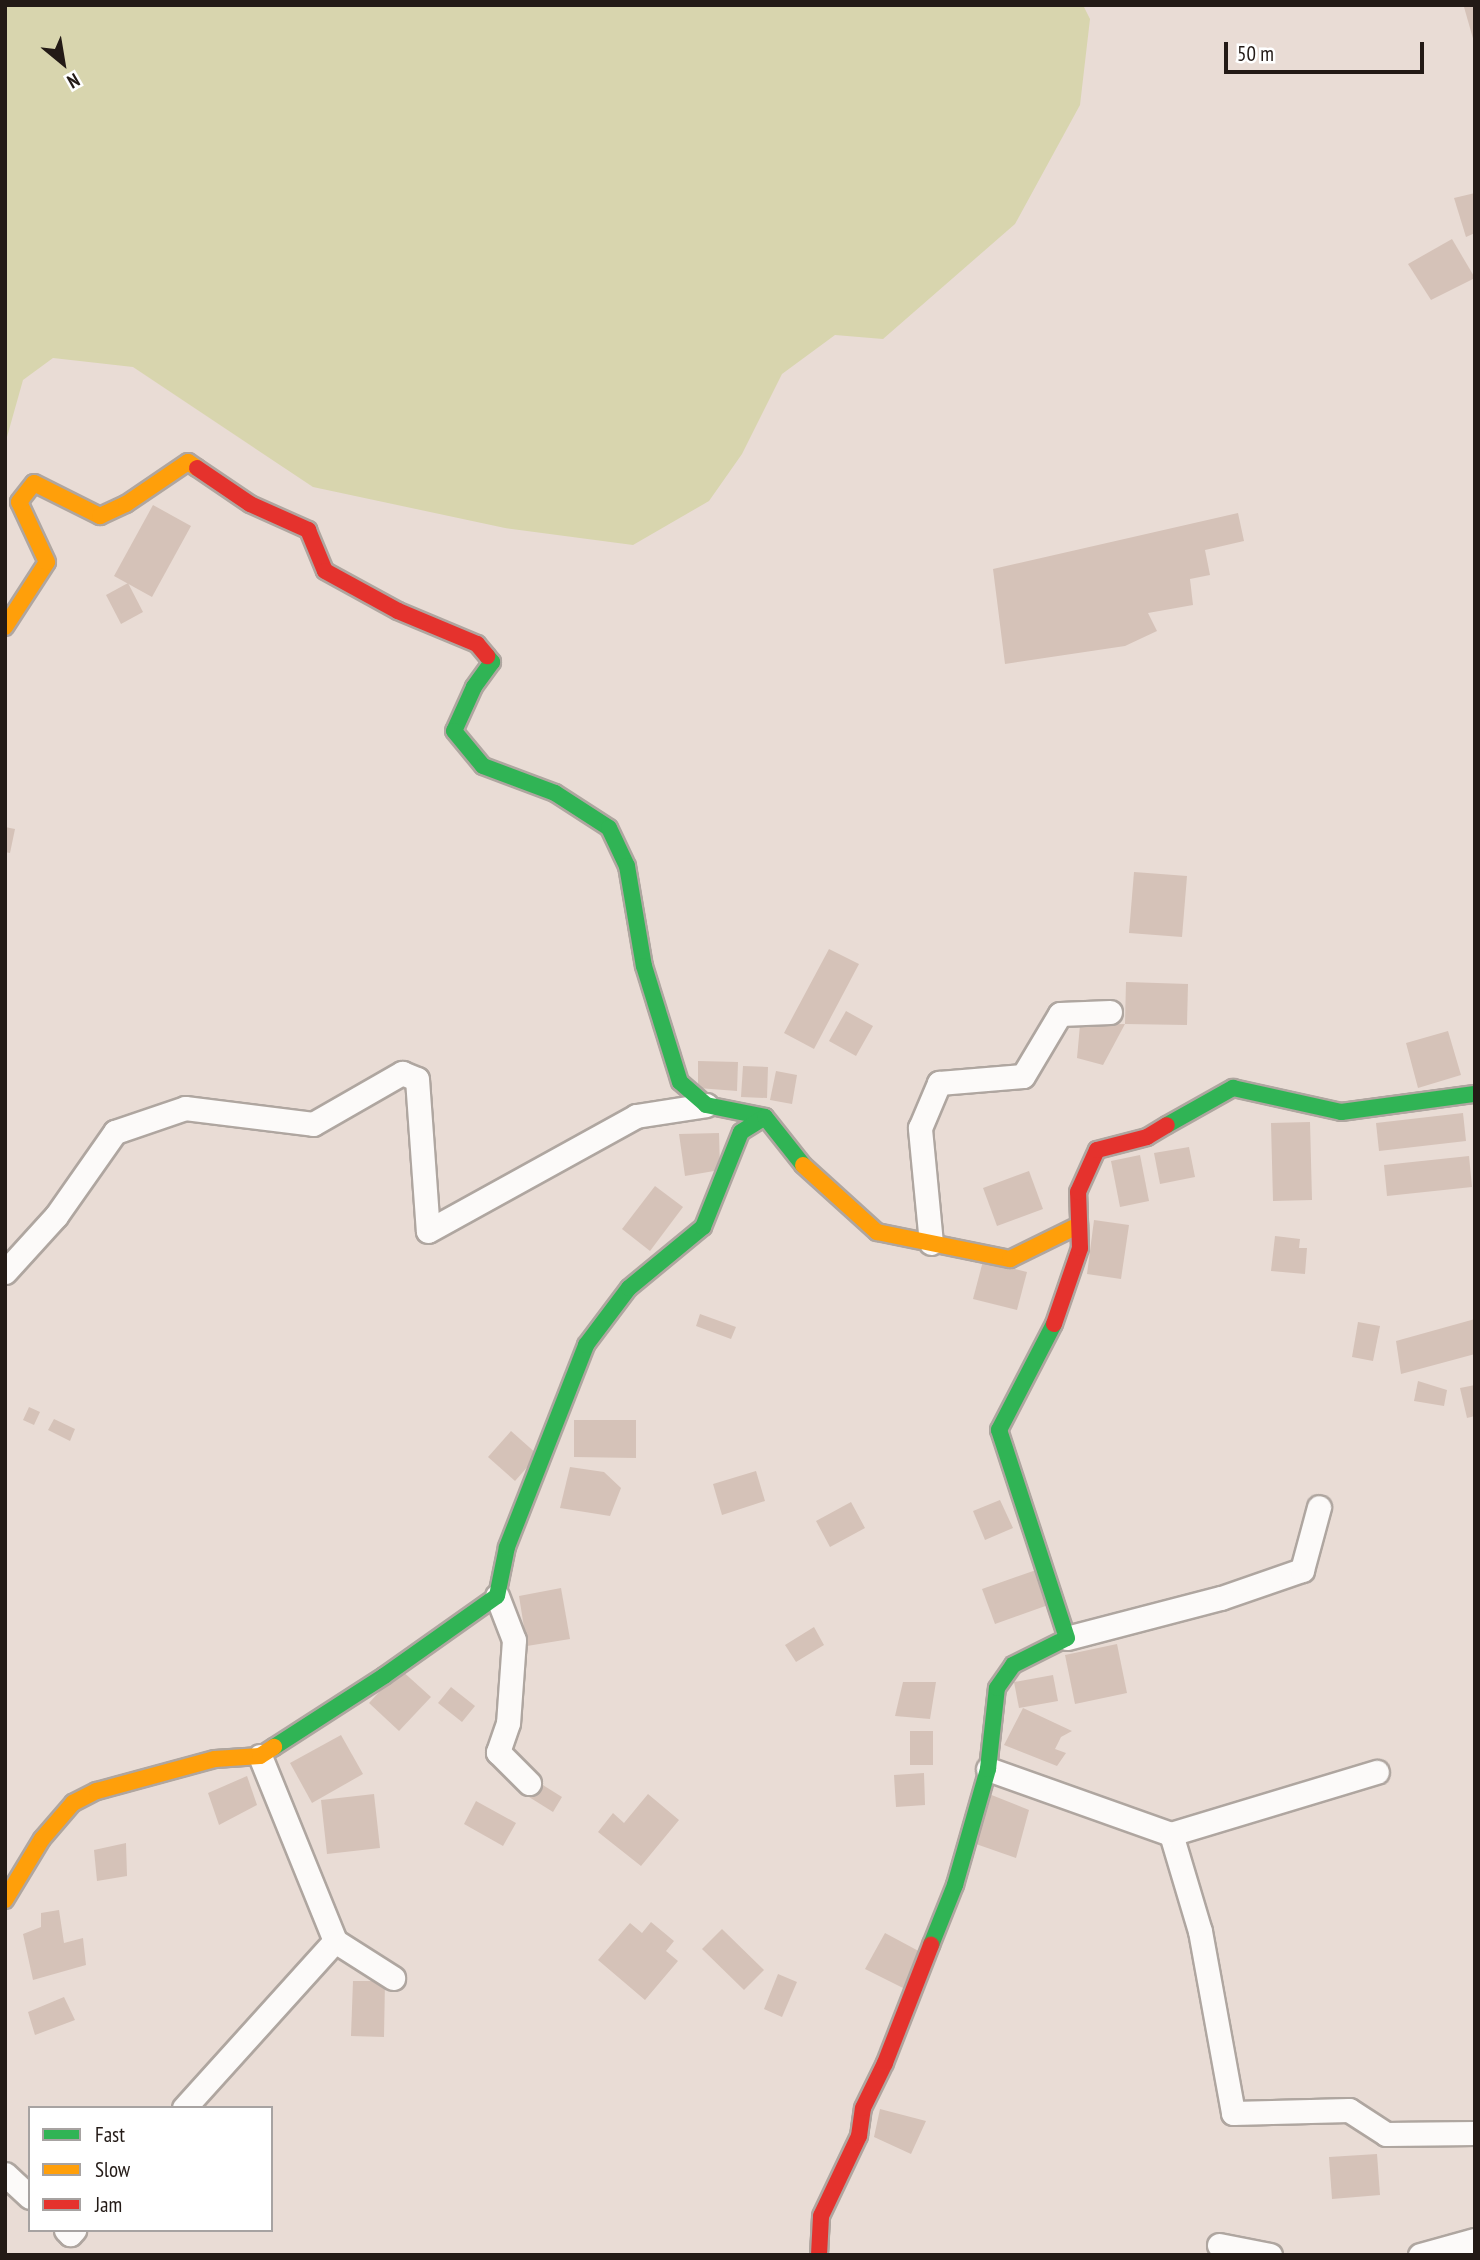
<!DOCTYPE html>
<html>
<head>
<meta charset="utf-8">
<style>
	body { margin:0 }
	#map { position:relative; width:1480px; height:2260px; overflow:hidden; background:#e9dcd5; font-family:"PT Sans Narrow",sans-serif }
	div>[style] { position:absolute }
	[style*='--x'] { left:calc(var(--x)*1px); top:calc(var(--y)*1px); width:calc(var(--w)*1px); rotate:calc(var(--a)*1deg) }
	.green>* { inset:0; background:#d8d5ae }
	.building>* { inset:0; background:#d5c2b8 }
	.roads { filter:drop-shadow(2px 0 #afa6a0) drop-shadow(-2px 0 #afa6a0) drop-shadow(0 2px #afa6a0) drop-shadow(0 -2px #afa6a0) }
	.street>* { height:23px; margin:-11.5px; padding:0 11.5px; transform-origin:11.5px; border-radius:11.5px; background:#fcfaf9 }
	.fast>* { height:16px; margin:-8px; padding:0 8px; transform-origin:8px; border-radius:8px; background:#30b455 }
	.slow>* { height:16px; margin:-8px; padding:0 8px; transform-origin:8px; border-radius:8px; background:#ff9f0a }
	.jam>* { height:16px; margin:-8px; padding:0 8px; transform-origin:8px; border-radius:8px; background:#e5322d }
	span { translate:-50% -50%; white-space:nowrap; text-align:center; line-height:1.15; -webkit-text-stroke:7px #fff; paint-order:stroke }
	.frame { position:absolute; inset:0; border:7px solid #231a16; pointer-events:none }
	.legend { position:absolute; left:28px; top:2106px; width:245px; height:126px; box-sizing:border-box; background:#fff; border:2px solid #a7a3a2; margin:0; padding:9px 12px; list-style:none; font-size:21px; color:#231a16 }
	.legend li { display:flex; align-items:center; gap:14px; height:35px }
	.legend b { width:35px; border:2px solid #a7a3a2 }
	.north { position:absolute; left:28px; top:28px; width:70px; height:70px; -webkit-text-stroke:5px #fff; paint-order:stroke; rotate:150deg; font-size:19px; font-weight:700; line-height:28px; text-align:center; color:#231a16 }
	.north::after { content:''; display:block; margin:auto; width:24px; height:32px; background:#231a16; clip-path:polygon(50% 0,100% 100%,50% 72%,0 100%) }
	.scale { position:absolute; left:1224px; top:42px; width:200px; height:32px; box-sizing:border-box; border:4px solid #231a16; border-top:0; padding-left:9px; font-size:21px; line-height:24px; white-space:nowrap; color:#231a16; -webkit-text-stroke:5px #fff; paint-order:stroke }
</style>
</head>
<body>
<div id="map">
	<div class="green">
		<div style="clip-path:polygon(5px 5px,1083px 5px,1090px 19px,1080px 105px,1015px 224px,883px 339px,835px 335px,782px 374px,742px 454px,709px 501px,633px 545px,505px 528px,313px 487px,133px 367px,53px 358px,23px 380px,5px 444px)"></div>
	</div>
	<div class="building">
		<div style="clip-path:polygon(1475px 5px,1475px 42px,1474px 42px,1464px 7px)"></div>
		<div style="clip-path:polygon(1475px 193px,1475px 233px,1466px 237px,1454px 198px)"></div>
		<div style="clip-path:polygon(1452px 239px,1475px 278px,1431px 300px,1408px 264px)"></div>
		<div style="clip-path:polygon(153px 505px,191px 526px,152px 597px,114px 576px)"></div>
		<div style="clip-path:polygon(1238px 513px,1244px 541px,1205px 550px,1210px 575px,1190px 579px,1193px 605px,1148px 613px,1157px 631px,1125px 646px,1005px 664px,993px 569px)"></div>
		<div style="clip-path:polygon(128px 583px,143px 612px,121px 624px,106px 595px)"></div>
		<div style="clip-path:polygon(5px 827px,15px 829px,10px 853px,5px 852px)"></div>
		<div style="clip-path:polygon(1134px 872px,1187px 876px,1182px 937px,1129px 933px)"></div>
		<div style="clip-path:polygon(829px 949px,859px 964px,814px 1049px,784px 1033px)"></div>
		<div style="clip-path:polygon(1126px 982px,1188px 984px,1187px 1025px,1125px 1024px)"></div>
		<div style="clip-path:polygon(846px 1011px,873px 1026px,856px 1056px,829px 1041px)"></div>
		<div style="clip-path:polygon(1125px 1024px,1103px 1065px,1077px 1058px,1080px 1025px)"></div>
		<div style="clip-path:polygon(1448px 1031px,1461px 1075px,1418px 1088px,1406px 1043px)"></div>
		<div style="clip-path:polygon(698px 1061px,738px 1062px,737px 1091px,698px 1088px)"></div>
		<div style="clip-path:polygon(743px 1066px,768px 1067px,767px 1098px,741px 1097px)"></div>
		<div style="clip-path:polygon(776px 1071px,797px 1075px,792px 1104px,770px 1100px)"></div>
		<div style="clip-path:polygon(1463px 1113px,1466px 1141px,1379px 1151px,1376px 1123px)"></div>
		<div style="clip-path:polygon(1310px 1122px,1312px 1200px,1273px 1201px,1271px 1123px)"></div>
		<div style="clip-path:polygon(719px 1133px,720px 1170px,685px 1176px,679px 1134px)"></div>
		<div style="clip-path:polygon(1189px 1147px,1195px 1177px,1160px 1184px,1154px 1153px)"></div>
		<div style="clip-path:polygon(1140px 1155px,1149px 1201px,1120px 1207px,1111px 1161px)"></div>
		<div style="clip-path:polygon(1469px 1156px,1472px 1187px,1387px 1196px,1384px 1165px)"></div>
		<div style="clip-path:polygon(1029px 1171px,1043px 1209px,997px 1226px,983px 1188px)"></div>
		<div style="clip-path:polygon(655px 1186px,683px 1207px,650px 1251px,622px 1229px)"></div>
		<div style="clip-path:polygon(1094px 1220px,1129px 1225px,1121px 1279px,1087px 1274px)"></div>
		<div style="clip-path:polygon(1275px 1236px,1300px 1239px,1299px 1248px,1307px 1248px,1305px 1274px,1271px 1271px)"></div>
		<div style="clip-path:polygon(983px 1261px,1027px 1272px,1017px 1310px,973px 1299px)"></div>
		<div style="clip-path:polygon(700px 1314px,736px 1327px,731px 1339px,696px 1326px)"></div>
		<div style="clip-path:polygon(1475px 1319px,1475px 1354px,1401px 1374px,1396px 1341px)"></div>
		<div style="clip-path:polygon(1358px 1322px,1380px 1326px,1373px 1361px,1352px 1357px)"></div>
		<div style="clip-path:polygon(1418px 1381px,1447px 1390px,1444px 1406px,1414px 1401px)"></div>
		<div style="clip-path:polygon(1475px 1385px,1475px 1416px,1467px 1418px,1460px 1388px)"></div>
		<div style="clip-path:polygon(29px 1407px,40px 1412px,34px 1425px,23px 1420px)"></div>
		<div style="clip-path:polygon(54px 1419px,75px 1429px,70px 1441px,48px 1430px)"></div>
		<div style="clip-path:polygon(574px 1420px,636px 1420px,636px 1458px,574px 1457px)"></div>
		<div style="clip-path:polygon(511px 1431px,538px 1455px,515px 1481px,488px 1457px)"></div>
		<div style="clip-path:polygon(570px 1467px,604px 1472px,621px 1488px,610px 1516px,560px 1508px)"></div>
		<div style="clip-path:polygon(756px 1471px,765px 1501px,722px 1515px,713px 1484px)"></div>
		<div style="clip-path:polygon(1000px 1500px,1013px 1528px,985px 1540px,973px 1511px)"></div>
		<div style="clip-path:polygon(851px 1502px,865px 1528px,830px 1547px,816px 1521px)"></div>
		<div style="clip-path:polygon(1039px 1569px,1051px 1604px,995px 1624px,982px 1589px)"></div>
		<div style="clip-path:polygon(561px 1588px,570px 1639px,527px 1646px,519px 1596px)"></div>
		<div style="clip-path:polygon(814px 1627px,824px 1645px,796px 1662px,785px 1645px)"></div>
		<div style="clip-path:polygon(1117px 1644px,1127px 1693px,1075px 1704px,1065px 1655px)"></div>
		<div style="clip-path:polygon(400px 1669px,431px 1697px,399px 1731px,369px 1703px)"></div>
		<div style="clip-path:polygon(1053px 1675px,1058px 1701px,1019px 1708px,1014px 1682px)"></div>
		<div style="clip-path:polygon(903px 1682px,936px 1682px,930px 1719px,895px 1716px)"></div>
		<div style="clip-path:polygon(451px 1687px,475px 1706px,462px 1722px,438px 1703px)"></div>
		<div style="clip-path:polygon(1023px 1708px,1072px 1731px,1061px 1737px,1055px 1749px,1066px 1753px,1057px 1766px,1004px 1745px)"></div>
		<div style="clip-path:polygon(910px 1731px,933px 1731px,933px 1765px,910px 1765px)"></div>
		<div style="clip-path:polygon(341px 1735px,363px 1774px,312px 1803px,290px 1763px)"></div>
		<div style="clip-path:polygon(924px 1773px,925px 1805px,896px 1807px,894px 1775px)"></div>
		<div style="clip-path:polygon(247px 1776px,257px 1805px,219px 1825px,208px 1793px)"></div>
		<div style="clip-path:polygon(538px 1782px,562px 1797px,553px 1812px,529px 1797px)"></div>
		<div style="clip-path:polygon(374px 1794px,380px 1848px,327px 1854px,321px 1800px)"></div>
		<div style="clip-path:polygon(648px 1794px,679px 1820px,641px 1866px,598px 1832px,613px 1813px,624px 1823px)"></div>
		<div style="clip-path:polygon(989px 1794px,1029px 1810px,1016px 1858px,976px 1844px)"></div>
		<div style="clip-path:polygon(476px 1801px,516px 1823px,503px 1846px,464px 1824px)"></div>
		<div style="clip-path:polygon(126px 1843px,127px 1876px,97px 1881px,94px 1850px)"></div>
		<div style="clip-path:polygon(59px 1910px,64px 1943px,83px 1938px,86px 1965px,33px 1980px,23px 1934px,41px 1927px,41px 1913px)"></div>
		<div style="clip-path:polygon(651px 1922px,674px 1941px,666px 1951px,678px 1961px,645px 2000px,598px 1960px,630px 1923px,642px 1933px)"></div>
		<div style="clip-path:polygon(722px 1929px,764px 1970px,744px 1990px,702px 1949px)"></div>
		<div style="clip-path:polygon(885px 1933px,926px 1955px,907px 1990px,865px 1969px)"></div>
		<div style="clip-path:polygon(778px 1974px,797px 1982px,782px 2017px,764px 2009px)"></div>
		<div style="clip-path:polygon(353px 1981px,385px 1981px,384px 2037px,351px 2036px)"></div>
		<div style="clip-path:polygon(64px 1997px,75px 2020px,35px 2035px,28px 2012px)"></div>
		<div style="clip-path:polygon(880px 2109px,926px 2121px,911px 2154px,874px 2137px)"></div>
		<div style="clip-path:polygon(1377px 2154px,1380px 2195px,1332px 2199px,1329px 2157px)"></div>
	</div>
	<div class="roads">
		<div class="street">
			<div style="--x:931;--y:1243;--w:116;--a:-95.5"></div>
			<div style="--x:920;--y:1128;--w:49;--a:-67.1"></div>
			<div style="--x:939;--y:1083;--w:84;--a:-4.8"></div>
			<div style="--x:1023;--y:1076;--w:72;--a:-59.2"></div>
			<div style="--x:1060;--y:1014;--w:50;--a:-2.3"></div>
			<div style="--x:5;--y:1272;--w:76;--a:-47.7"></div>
			<div style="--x:56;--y:1216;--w:103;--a:-54.9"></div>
			<div style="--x:115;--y:1132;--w:74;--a:-18.9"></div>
			<div style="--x:185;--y:1108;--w:129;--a:7.1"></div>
			<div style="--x:313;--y:1124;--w:103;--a:-29.8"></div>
			<div style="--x:402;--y:1073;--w:16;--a:22"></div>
			<div style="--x:417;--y:1079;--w:152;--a:85.9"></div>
			<div style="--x:428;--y:1231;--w:238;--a:-28.9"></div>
			<div style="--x:636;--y:1116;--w:71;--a:-8.9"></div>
			<div style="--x:497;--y:1596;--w:47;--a:68.9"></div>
			<div style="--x:514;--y:1640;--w:83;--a:94.1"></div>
			<div style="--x:508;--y:1723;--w:31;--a:109"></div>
			<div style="--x:498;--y:1752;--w:44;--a:45"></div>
			<div style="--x:1067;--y:1638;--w:159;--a:-14.6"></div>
			<div style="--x:1221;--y:1598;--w:86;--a:-19.1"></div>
			<div style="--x:1302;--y:1570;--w:65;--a:-74.9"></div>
			<div style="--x:260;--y:1756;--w:200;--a:67.9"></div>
			<div style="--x:335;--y:1941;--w:69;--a:32.5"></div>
			<div style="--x:988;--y:1769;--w:194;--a:19.6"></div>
			<div style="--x:1171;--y:1834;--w:101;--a:73.4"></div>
			<div style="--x:1200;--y:1931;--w:185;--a:79.7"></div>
			<div style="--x:1233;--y:2113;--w:116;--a:-1.5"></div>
			<div style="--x:1349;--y:2110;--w:44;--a:33"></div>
			<div style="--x:1386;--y:2134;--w:89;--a:-0.6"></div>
			<div style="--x:1171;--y:1834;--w:215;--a:-16.8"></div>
			<div style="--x:184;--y:2108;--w:225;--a:-47.9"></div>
			<div style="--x:5;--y:2174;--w:34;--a:43"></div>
			<div style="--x:66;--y:2230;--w:6;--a:45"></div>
			<div style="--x:70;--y:2234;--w:6;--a:-45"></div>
			<div style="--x:1219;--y:2245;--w:52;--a:11.1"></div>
			<div style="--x:1420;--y:2255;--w:57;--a:-15.3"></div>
		</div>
		<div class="fast">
			<div style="--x:487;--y:656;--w:8;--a:50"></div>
			<div style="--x:492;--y:662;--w:31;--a:126"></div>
			<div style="--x:474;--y:687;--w:48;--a:114.4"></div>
			<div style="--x:454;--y:731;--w:45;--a:50.4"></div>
			<div style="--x:483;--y:766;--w:77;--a:20.6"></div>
			<div style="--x:555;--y:793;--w:64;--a:32.9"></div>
			<div style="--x:609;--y:828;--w:42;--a:64.7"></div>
			<div style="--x:627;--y:866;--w:101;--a:80.4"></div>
			<div style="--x:644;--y:966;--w:121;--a:72.8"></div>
			<div style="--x:680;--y:1082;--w:35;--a:41"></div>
			<div style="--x:706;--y:1105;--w:60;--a:11.5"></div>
			<div style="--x:1167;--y:1125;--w:76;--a:-29.3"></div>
			<div style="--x:1233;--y:1088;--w:111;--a:12.5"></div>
			<div style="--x:1341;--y:1112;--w:135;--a:-7.7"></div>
			<div style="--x:274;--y:1747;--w:131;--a:-32.8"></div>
			<div style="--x:384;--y:1676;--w:138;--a:-35.3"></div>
			<div style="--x:497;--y:1596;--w:50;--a:-78.5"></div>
			<div style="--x:507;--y:1547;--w:217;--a:-68.6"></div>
			<div style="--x:586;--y:1345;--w:71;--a:-53"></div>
			<div style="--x:629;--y:1288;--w:96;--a:-39.5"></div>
			<div style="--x:703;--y:1227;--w:102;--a:-68.2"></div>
			<div style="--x:741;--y:1132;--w:28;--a:-32"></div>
			<div style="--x:765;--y:1117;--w:61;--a:51.6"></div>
			<div style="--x:931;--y:1945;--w:65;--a:-68.2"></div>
			<div style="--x:955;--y:1885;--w:121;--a:-74.1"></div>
			<div style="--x:988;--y:1769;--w:81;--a:-83.7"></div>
			<div style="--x:997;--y:1688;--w:28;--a:-55"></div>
			<div style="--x:1013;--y:1665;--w:60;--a:-26.6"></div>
			<div style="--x:1067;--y:1638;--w:219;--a:-108.1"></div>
			<div style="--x:999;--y:1430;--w:119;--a:-62.6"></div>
		</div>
		<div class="slow">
			<div style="--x:5;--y:627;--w:77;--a:-57.1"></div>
			<div style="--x:47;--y:562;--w:66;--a:-115"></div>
			<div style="--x:19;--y:502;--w:24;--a:-52"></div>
			<div style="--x:34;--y:483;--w:74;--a:26.6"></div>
			<div style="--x:100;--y:516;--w:29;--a:-25"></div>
			<div style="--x:126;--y:504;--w:75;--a:-34.1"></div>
			<div style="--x:188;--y:462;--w:11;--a:34"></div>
			<div style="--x:803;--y:1165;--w:100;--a:42.2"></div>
			<div style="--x:877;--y:1232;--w:136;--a:11.5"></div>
			<div style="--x:1010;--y:1259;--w:77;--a:-26.2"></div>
			<div style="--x:5;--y:1900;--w:71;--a:-58.8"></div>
			<div style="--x:42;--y:1839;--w:48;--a:-49.3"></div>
			<div style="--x:73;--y:1803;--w:27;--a:-27"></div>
			<div style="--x:97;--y:1791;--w:122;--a:-15.2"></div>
			<div style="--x:215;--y:1759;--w:45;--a:-3.8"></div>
			<div style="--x:260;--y:1756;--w:17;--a:-33"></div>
		</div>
		<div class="jam">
			<div style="--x:197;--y:468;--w:64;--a:34.2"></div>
			<div style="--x:250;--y:504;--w:64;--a:24.1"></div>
			<div style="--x:308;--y:530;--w:44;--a:67.5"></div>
			<div style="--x:325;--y:571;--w:83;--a:28.7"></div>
			<div style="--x:398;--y:611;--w:86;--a:22.7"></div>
			<div style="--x:477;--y:644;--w:16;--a:50"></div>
			<div style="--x:1054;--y:1324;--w:80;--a:-71.1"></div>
			<div style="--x:1080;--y:1248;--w:56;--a:-92"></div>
			<div style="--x:1078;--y:1192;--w:46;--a:-65.7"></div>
			<div style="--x:1097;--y:1150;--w:52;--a:-14.6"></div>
			<div style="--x:1147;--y:1137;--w:23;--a:-31"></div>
			<div style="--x:819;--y:2255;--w:39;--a:-87"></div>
			<div style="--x:821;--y:2216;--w:89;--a:-64.6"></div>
			<div style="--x:859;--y:2136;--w:28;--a:-82"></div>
			<div style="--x:863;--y:2108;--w:50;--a:-63.9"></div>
			<div style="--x:885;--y:2063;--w:127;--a:-68.7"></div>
		</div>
	</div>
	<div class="frame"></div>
	<ul class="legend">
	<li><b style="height:9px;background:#30b455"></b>Fast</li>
	<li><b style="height:9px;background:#ff9f0a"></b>Slow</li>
	<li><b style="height:9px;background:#e5322d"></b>Jam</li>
	</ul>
	<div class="north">N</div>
	<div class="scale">50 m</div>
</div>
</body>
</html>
